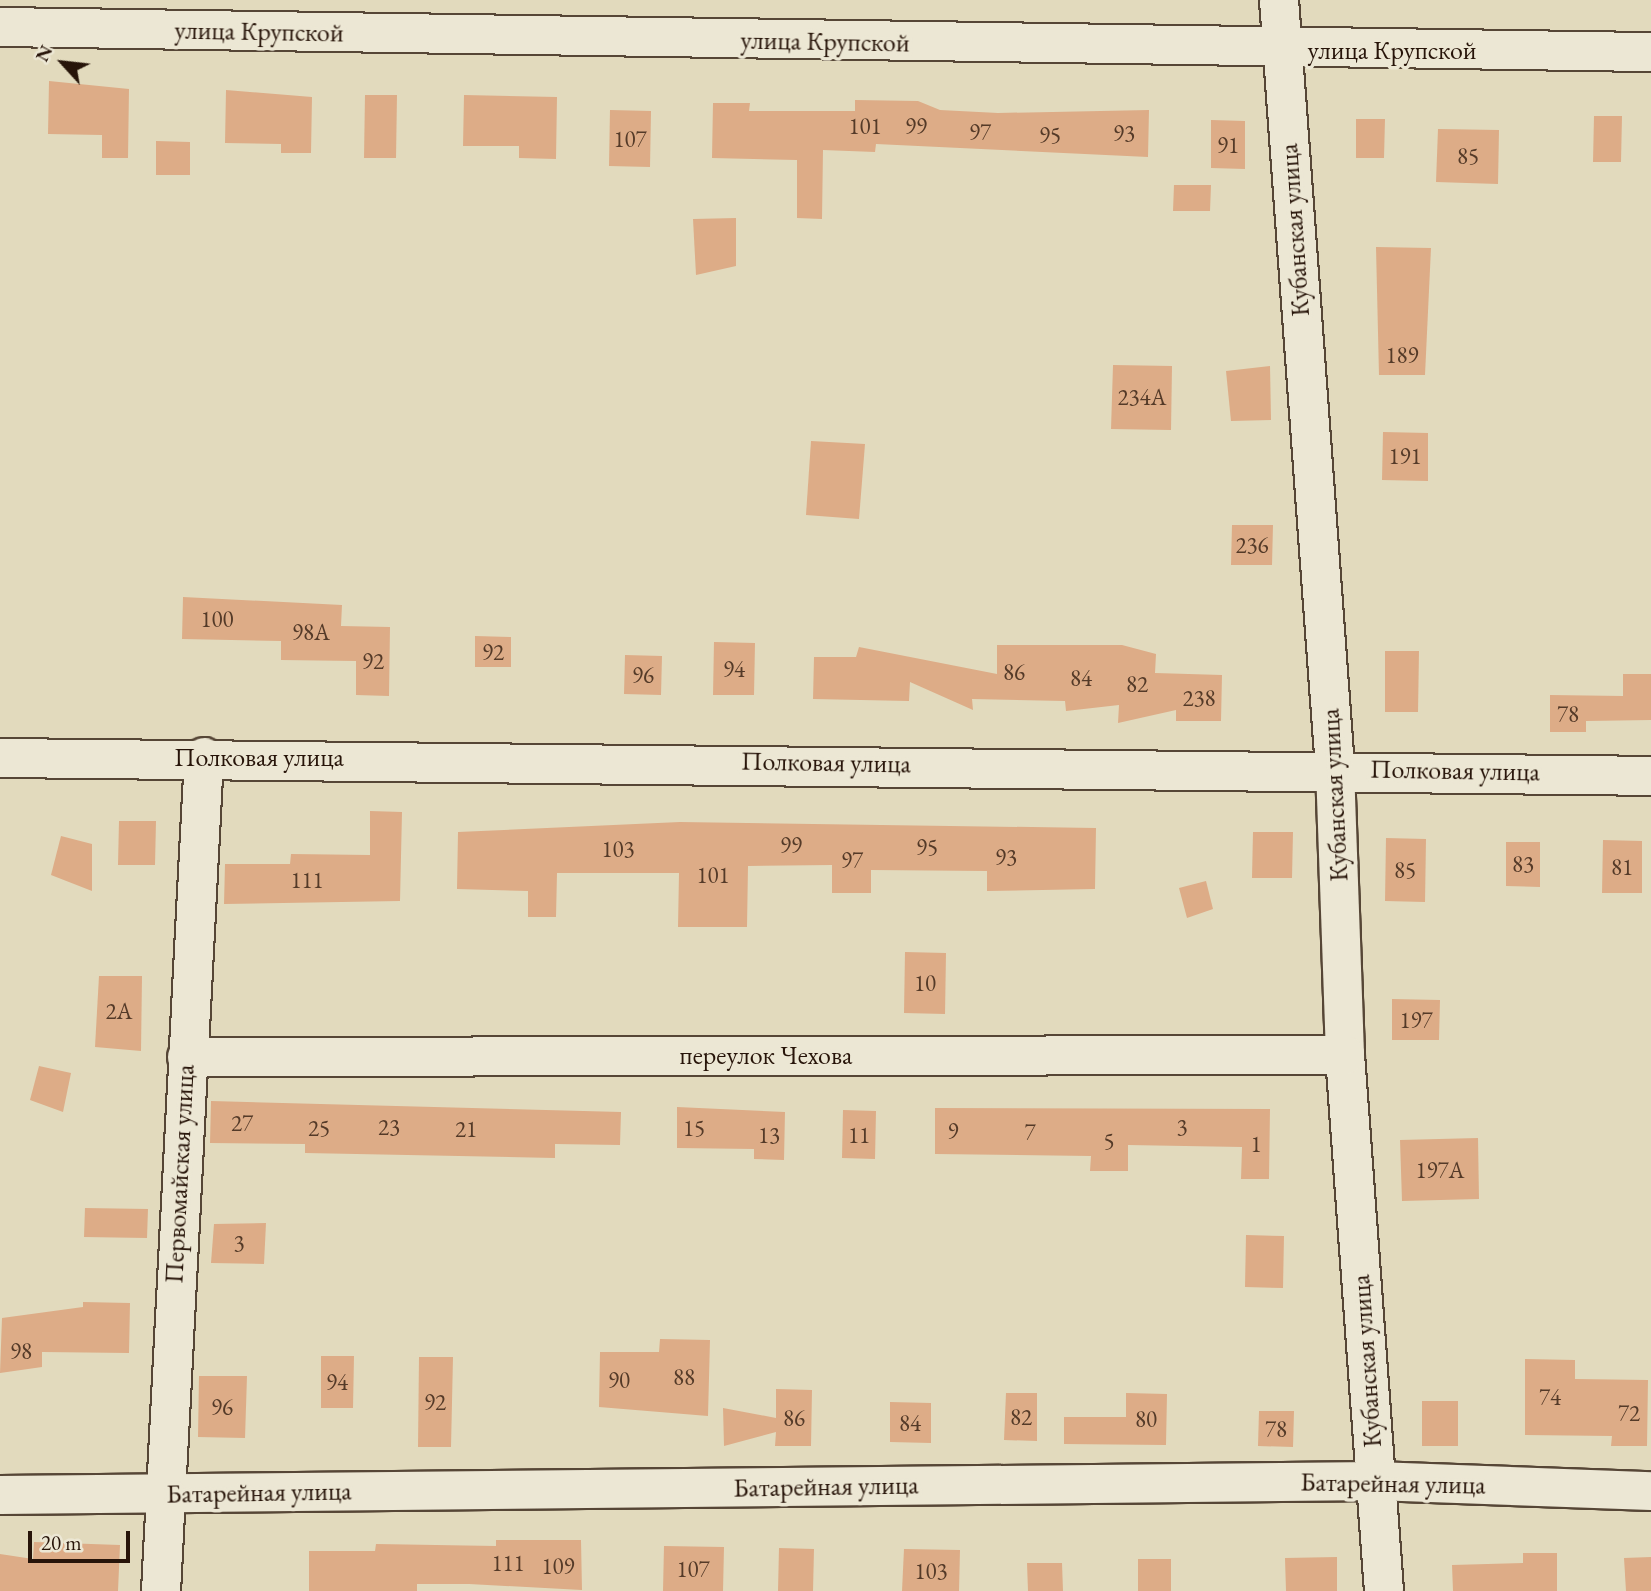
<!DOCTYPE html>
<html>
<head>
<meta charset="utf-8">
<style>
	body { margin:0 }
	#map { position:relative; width:1651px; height:1591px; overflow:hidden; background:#e2dabd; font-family:"EB Garamond",serif }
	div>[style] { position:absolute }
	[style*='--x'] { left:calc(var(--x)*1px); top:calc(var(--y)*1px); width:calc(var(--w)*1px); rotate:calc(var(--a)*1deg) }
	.building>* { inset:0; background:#ddac87 }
	.roads { filter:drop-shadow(2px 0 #564636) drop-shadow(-2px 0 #564636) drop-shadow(0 2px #564636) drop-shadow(0 -2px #564636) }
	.minor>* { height:38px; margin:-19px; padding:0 19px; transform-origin:19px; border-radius:19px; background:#ece7d4 }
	span { translate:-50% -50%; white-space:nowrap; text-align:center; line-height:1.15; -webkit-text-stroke:7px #ece7d4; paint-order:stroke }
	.number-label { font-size:23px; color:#543a28 }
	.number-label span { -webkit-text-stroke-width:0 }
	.street-label { font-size:26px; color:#271409 }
	.north { position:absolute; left:28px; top:28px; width:70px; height:70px; -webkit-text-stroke:5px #ece7d4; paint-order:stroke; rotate:297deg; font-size:19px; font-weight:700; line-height:28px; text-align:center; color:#271409 }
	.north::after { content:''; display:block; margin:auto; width:24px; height:32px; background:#271409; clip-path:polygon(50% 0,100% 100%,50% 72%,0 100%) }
	.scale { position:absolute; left:28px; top:1531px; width:102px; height:32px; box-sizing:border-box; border:4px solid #271409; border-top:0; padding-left:9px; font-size:21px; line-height:24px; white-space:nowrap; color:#271409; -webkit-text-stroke:5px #ece7d4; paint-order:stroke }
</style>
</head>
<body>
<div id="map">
	<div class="building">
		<div style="clip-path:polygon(49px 81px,129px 89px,128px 158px,102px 158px,102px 135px,48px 134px)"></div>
		<div style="clip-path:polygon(226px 90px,312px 97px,311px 153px,281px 153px,281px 144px,225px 143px)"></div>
		<div style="clip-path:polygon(365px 95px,397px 95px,396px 158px,364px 158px)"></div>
		<div style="clip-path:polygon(464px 95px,557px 97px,556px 159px,519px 158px,519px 146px,463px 146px)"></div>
		<div style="clip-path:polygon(855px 100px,918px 101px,940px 110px,998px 113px,1149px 110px,1148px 157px,876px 144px,875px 152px,823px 150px,822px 219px,797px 218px,797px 160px,712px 158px,713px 103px,750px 103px,749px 111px,855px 111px)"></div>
		<div style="clip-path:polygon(610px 110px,651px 111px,650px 167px,609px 166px)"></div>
		<div style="clip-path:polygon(1594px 116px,1622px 116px,1621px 162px,1593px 162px)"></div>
		<div style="clip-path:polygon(1356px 119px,1385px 119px,1384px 158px,1356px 158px)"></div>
		<div style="clip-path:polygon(1211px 120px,1245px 121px,1245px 169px,1211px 168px)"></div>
		<div style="clip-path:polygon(1438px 129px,1499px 130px,1498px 184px,1436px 182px)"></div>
		<div style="clip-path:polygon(156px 141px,190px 142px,190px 175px,156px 175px)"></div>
		<div style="clip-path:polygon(1174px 185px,1211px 185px,1210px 211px,1173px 211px)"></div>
		<div style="clip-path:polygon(736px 218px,736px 266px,696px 275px,693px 219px)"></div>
		<div style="clip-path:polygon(1376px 247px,1431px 248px,1425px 375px,1379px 375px)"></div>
		<div style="clip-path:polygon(1113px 365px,1172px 366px,1171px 430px,1111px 429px)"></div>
		<div style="clip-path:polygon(1270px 366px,1271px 420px,1231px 421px,1226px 371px)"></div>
		<div style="clip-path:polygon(1383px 432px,1428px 433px,1428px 481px,1382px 480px)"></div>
		<div style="clip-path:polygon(811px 441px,865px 444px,859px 519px,806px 515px)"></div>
		<div style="clip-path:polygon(1232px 525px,1273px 525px,1272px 565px,1231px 565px)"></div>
		<div style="clip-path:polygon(183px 597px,342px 605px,341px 626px,390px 627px,389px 696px,356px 695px,356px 661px,281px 660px,281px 641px,182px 639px)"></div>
		<div style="clip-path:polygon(475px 636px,511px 637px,511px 667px,475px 667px)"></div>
		<div style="clip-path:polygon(714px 642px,755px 643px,754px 695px,713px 695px)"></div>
		<div style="clip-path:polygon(997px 645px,1122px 645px,1156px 654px,1155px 673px,1222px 675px,1221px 721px,1176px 721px,1176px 710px,1118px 723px,1119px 705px,1066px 711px,1065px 701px,972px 699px,973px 710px,910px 682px,909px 701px,813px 699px,814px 657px,856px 657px,859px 647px,997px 674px)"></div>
		<div style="clip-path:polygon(1385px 651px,1419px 651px,1418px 712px,1385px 712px)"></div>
		<div style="clip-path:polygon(625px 655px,662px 656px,661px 695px,624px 694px)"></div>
		<div style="clip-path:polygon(1623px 674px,1651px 674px,1651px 720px,1586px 721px,1586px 732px,1550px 732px,1550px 695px,1623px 696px)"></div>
		<div style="clip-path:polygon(370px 811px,402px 812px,400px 901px,224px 904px,225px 864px,290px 864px,291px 854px,370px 855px)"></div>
		<div style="clip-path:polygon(119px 821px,156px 821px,155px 865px,118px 865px)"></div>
		<div style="clip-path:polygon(680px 822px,1096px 828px,1095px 889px,987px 891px,987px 871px,871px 870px,871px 893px,832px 893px,832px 865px,748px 866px,747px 927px,678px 927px,679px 873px,557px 873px,556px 917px,528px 917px,528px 891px,457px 889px,458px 832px)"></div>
		<div style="clip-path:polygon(1253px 832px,1293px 832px,1292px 878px,1252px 878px)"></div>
		<div style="clip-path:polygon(61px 836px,92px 844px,92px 891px,51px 875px)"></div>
		<div style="clip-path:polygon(1386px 838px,1426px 839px,1425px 902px,1385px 901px)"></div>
		<div style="clip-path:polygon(1603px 840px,1642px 841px,1642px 893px,1602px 893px)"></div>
		<div style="clip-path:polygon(1506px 842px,1540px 842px,1540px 887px,1506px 886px)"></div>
		<div style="clip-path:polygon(1206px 881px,1213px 909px,1187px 918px,1179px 888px)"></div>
		<div style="clip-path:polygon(905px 952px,946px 953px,945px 1014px,904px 1013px)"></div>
		<div style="clip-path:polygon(99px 976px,142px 976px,141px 1051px,95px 1047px)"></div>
		<div style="clip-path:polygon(1392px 999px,1440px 1000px,1439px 1040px,1392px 1040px)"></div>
		<div style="clip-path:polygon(39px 1066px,71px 1073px,63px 1112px,30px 1100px)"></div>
		<div style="clip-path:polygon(211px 1101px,621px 1112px,620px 1145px,555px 1144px,555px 1158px,305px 1153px,305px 1144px,210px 1143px)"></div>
		<div style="clip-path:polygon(677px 1107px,785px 1112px,784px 1160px,754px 1159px,754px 1149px,677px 1148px)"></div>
		<div style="clip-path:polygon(935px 1108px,1270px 1109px,1269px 1179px,1241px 1179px,1242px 1147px,1128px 1145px,1128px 1171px,1090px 1171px,1091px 1156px,935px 1154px)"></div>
		<div style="clip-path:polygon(843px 1110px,876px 1111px,875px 1159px,842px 1158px)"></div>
		<div style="clip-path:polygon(1478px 1138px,1479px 1199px,1402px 1201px,1400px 1140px)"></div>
		<div style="clip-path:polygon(85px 1208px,148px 1209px,147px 1238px,84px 1237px)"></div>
		<div style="clip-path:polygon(266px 1223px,264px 1264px,211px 1263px,214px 1224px)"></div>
		<div style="clip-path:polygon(1246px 1235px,1284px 1236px,1283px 1288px,1245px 1287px)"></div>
		<div style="clip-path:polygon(83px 1302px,130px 1303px,129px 1353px,42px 1352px,42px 1367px,0 1373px,2px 1318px,83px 1307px)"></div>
		<div style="clip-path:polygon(660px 1339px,710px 1340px,708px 1416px,599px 1407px,600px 1352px,659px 1352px)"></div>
		<div style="clip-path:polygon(321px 1356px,354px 1356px,353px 1408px,321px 1408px)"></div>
		<div style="clip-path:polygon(419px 1357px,453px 1357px,451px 1447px,418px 1447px)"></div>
		<div style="clip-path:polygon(1525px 1359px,1575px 1360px,1575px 1379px,1648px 1380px,1647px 1446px,1611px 1446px,1612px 1436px,1525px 1435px)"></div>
		<div style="clip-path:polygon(199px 1376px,247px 1376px,245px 1438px,198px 1437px)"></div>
		<div style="clip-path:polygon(776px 1389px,812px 1390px,811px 1446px,775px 1446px,776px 1432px,724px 1446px,723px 1408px,776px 1418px)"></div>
		<div style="clip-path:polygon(1006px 1393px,1037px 1393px,1037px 1441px,1004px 1440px)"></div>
		<div style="clip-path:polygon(1126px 1393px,1167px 1394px,1166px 1445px,1064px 1444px,1064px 1417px,1126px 1417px)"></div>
		<div style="clip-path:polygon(1422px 1401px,1458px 1401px,1458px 1446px,1422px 1446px)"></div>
		<div style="clip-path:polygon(890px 1402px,931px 1403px,931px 1443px,890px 1442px)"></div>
		<div style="clip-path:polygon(1259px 1411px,1294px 1411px,1293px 1447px,1258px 1446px)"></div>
		<div style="clip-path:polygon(496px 1540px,581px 1540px,582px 1590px,469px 1584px,417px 1584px,417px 1591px,309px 1591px,309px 1551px,375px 1551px,376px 1544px,496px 1546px)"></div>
		<div style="clip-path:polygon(34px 1542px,120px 1545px,118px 1591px,0 1591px,0 1554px,33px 1559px)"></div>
		<div style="clip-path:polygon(664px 1546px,724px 1547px,723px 1591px,663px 1591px)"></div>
		<div style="clip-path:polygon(779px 1548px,814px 1549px,813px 1591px,778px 1591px)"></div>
		<div style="clip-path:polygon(904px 1549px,960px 1550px,959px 1591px,902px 1591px)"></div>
		<div style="clip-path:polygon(1523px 1553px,1557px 1553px,1557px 1591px,1453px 1591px,1452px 1565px,1523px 1563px)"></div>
		<div style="clip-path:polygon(1337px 1557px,1337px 1591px,1286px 1591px,1285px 1558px)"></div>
		<div style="clip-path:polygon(1651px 1557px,1651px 1591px,1626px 1591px,1624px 1558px)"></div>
		<div style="clip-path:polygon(1138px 1559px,1171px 1559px,1171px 1591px,1138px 1591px)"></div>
		<div style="clip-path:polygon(1027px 1563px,1062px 1563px,1063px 1591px,1028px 1591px)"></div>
	</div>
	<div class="roads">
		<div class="minor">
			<div style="--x:1279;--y:0;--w:770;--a:85.83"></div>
			<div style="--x:1335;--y:768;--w:287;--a:88"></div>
			<div style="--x:1345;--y:1055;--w:537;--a:85.84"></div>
			<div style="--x:0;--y:27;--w:1651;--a:0.87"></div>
			<div style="--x:0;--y:758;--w:1651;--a:0.62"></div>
			<div style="--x:187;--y:1057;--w:1158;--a:-0.1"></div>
			<div style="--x:0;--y:1495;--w:1375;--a:-0.58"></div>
			<div style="--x:1375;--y:1481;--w:276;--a:2.1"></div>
			<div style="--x:161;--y:1591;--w:835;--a:-87.05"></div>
		</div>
	</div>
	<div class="number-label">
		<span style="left:865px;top:126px">101</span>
		<span style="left:916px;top:126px">99</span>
		<span style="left:980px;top:132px">97</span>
		<span style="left:1124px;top:133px">93</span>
		<span style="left:1050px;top:135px">95</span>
		<span style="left:630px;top:139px">107</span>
		<span style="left:1228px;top:145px">91</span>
		<span style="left:1468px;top:156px">85</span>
		<span style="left:1402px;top:355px">189</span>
		<span style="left:1142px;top:397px">234А</span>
		<span style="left:1405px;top:456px">191</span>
		<span style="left:1252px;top:545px">236</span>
		<span style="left:217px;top:619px">100</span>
		<span style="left:311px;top:632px">98А</span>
		<span style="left:493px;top:652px">92</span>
		<span style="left:373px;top:661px">92</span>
		<span style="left:734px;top:669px">94</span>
		<span style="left:1014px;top:672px">86</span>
		<span style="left:643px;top:675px">96</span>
		<span style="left:1081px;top:678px">84</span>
		<span style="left:1137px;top:684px">82</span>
		<span style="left:1199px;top:698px">238</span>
		<span style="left:1568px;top:714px">78</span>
		<span style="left:791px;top:845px">99</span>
		<span style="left:927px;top:847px">95</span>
		<span style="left:618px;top:849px">103</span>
		<span style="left:1006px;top:857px">93</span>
		<span style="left:852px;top:860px">97</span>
		<span style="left:1523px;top:864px">83</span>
		<span style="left:1622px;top:867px">81</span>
		<span style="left:1405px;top:870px">85</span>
		<span style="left:713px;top:875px">101</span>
		<span style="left:307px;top:880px">111</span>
		<span style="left:925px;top:983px">10</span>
		<span style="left:119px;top:1011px">2А</span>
		<span style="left:1416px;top:1020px">197</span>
		<span style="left:242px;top:1123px">27</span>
		<span style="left:389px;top:1127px">23</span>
		<span style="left:1182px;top:1127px">3</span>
		<span style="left:319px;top:1128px">25</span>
		<span style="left:694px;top:1128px">15</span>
		<span style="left:466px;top:1129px">21</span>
		<span style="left:953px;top:1131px">9</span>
		<span style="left:1030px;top:1132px">7</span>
		<span style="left:769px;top:1135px">13</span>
		<span style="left:859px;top:1135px">11</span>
		<span style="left:1109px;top:1141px">5</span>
		<span style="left:1256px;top:1144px">1</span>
		<span style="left:1440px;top:1170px">197А</span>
		<span style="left:239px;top:1243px">3</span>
		<span style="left:21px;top:1351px">98</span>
		<span style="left:684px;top:1377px">88</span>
		<span style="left:619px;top:1380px">90</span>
		<span style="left:337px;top:1382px">94</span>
		<span style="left:1550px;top:1397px">74</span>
		<span style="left:435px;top:1402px">92</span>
		<span style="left:222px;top:1407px">96</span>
		<span style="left:1629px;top:1413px">72</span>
		<span style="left:1021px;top:1417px">82</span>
		<span style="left:794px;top:1418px">86</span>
		<span style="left:1146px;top:1419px">80</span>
		<span style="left:910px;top:1423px">84</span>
		<span style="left:1276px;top:1429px">78</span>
		<span style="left:508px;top:1563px">111</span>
		<span style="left:558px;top:1566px">109</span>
		<span style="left:693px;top:1569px">107</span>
		<span style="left:931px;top:1571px">103</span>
	</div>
	<div class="street-label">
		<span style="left:259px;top:32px;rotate:1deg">улица Крупской</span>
		<span style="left:825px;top:42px;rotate:1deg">улица Крупской</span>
		<span style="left:1392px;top:51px">улица Крупской</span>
		<span style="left:1295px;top:230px;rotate:-94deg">Кубанская улица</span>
		<span style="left:259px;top:758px">Полковая улица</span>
		<span style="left:826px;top:763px;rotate:1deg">Полковая улица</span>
		<span style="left:1455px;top:771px;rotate:1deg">Полковая улица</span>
		<span style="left:1335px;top:795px;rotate:-93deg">Кубанская улица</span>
		<span style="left:766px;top:1056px">переулок Чехова</span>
		<span style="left:180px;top:1174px;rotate:-87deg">Первомайская улица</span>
		<span style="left:1367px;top:1361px;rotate:-94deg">Кубанская улица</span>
		<span style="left:1393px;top:1484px;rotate:1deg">Батарейная улица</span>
		<span style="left:826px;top:1487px;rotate:-1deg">Батарейная улица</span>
		<span style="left:259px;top:1493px;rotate:-1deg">Батарейная улица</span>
	</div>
	<div class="north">N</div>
	<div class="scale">20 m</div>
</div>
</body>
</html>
